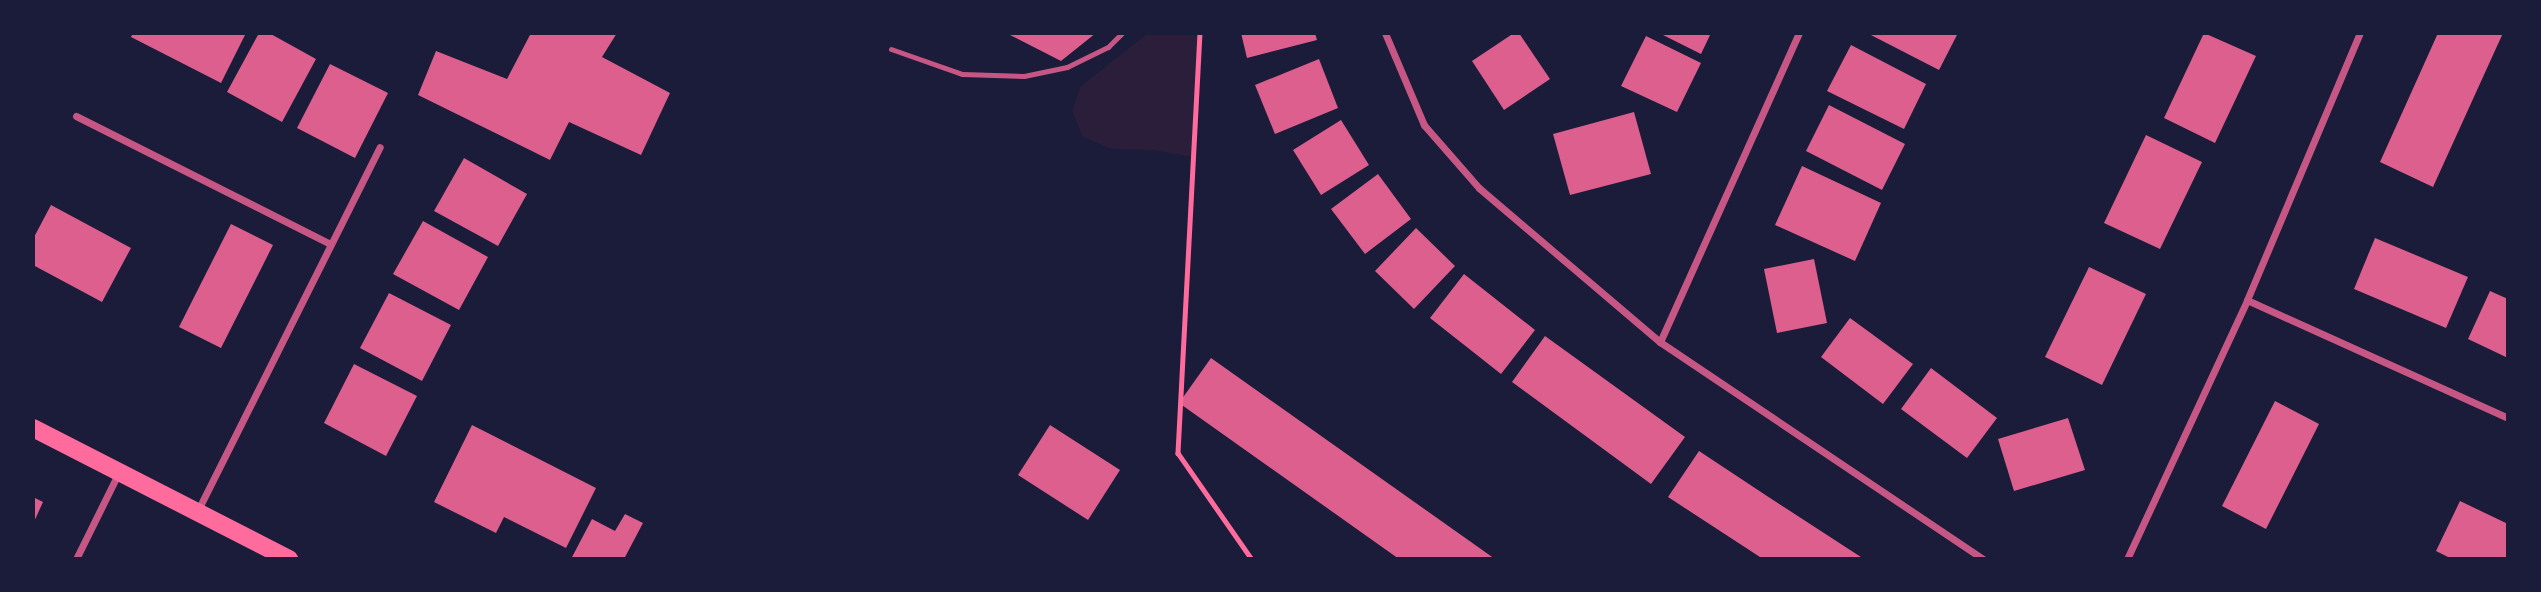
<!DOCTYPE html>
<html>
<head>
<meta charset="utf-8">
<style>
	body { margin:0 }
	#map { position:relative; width:2541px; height:592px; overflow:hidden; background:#1b1b3a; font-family:"PT Serif",serif }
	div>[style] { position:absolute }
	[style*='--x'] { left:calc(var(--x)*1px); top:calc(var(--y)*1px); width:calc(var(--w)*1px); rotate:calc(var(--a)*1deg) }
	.green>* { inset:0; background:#2a1e3b }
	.building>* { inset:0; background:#dd5f8e }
	.path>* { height:4.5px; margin:-2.25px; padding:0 2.25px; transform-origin:2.25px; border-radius:2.25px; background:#ff6b9d }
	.service>* { height:5px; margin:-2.5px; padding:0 2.5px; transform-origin:2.5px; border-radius:2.5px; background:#c65784 }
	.minor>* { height:7px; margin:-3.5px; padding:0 3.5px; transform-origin:3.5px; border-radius:3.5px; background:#c65784 }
	.primary>* { height:18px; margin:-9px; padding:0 9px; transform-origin:9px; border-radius:9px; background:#ff6b9d }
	span { translate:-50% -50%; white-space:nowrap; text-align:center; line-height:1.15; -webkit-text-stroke:7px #1b1b3a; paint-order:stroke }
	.frame { position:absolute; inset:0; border:35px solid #1b1b3a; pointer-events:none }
</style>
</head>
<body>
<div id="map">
	<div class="green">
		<div style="clip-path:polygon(1148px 33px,1200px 33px,1193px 157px,1152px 150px,1111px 149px,1082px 136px,1072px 111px,1080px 87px)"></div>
	</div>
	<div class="building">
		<div style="clip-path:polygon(133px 33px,246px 33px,221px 83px,131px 37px)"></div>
		<div style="clip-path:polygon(259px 33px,269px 33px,316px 59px,282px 122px,227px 92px)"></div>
		<div style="clip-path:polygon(531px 33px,617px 33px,602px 57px,670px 93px,641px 155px,569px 122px,550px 160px,418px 95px,436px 51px,507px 79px)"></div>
		<div style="clip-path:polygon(1006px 33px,1096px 33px,1061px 61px)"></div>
		<div style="clip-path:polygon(1241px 33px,1315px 33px,1317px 40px,1247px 58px)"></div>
		<div style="clip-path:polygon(1514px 33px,1519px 33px,1550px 79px,1504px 110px,1472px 61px)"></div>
		<div style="clip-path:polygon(1659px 33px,1711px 33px,1701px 54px)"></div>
		<div style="clip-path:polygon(1867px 33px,1958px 33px,1939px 70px)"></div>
		<div style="clip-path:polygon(2204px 33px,2256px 56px,2215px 143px,2164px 118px)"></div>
		<div style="clip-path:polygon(2438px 33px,2503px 33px,2433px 187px,2380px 162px)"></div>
		<div style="clip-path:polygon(1646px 36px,1701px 63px,1677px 112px,1621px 86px)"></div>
		<div style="clip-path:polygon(1851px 45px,1926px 84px,1904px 129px,1827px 91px)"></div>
		<div style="clip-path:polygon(1319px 59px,1338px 108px,1275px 134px,1255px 85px)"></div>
		<div style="clip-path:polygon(330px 64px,388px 93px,355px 158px,297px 128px)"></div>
		<div style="clip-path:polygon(1829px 105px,1905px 144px,1882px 190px,1806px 151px)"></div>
		<div style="clip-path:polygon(1634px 112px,1651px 174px,1570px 195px,1553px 134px)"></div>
		<div style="clip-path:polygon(1341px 120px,1369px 165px,1321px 195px,1293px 150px)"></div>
		<div style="clip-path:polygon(2146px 135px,2202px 162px,2160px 249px,2104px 223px)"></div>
		<div style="clip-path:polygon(464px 158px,527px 194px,498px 246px,434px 211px)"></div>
		<div style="clip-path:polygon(1802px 166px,1881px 203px,1855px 261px,1775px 225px)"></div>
		<div style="clip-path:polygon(1378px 174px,1411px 219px,1365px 254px,1331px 209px)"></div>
		<div style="clip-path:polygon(51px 205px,131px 248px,102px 302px,33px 265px,33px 239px)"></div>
		<div style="clip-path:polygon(423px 221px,488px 257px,459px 310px,393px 274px)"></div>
		<div style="clip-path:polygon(231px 224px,273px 245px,221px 348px,179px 327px)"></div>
		<div style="clip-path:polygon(1416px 228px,1455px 266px,1414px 309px,1375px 271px)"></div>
		<div style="clip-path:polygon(2375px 238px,2468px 277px,2446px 328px,2354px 289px)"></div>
		<div style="clip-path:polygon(1814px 259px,1827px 323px,1777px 333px,1764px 269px)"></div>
		<div style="clip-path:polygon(2089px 267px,2146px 294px,2102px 385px,2045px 357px)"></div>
		<div style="clip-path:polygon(1464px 274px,1535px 330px,1501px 374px,1430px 318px)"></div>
		<div style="clip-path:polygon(2490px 291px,2508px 299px,2508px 358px,2468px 339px)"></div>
		<div style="clip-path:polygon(389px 293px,451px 325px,422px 381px,360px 348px)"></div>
		<div style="clip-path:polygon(1850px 318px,1913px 364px,1883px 404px,1821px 357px)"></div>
		<div style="clip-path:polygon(1545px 336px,1685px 437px,1651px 484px,1512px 382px)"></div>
		<div style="clip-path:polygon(1211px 358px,1495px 559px,1399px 559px,1179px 403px)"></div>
		<div style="clip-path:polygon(354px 364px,417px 396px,386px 456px,324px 423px)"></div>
		<div style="clip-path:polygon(1931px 368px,1997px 418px,1967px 458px,1901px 409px)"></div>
		<div style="clip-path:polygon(2275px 401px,2319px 424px,2266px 529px,2222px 506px)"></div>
		<div style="clip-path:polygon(2068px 418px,2085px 470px,2014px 491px,1998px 439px)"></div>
		<div style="clip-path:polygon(472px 425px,596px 488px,566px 548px,504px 517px,496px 533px,434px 502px)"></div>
		<div style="clip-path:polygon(1050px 425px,1120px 470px,1088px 520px,1018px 475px)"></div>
		<div style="clip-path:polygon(1699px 451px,1767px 496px,1864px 559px,1763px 559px,1668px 497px)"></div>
		<div style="clip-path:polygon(33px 497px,43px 502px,33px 524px)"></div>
		<div style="clip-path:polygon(2460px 501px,2508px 524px,2508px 559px,2452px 559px,2436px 551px)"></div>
		<div style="clip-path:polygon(625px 514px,643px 523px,624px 559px,571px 559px,592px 519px,615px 531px)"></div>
	</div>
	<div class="path">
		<div style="--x:1200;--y:33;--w:421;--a:93"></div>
		<div style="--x:1178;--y:453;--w:128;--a:55.2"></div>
	</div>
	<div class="service">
		<div style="--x:891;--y:49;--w:75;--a:19.4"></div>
		<div style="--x:962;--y:74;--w:62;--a:1.8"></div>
		<div style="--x:1024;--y:76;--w:44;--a:-11.8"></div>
		<div style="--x:1067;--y:67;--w:46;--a:-26"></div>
		<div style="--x:1108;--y:47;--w:20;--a:-45"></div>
	</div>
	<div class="minor">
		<div style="--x:1385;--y:33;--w:100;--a:67"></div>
		<div style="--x:1424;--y:125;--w:84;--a:48.9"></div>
		<div style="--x:1479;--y:188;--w:238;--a:40.4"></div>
		<div style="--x:1660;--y:342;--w:389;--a:33.9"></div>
		<div style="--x:76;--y:116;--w:285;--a:26.7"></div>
		<div style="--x:2247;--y:300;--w:286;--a:24.3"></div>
		<div style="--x:1660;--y:342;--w:339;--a:-65.8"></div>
		<div style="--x:197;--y:512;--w:408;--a:-63.4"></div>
		<div style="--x:76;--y:559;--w:97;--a:-63.7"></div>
		<div style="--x:2127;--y:559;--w:285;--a:-65.1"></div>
		<div style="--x:2247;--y:300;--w:290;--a:-67.1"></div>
	</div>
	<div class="primary">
		<div style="--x:33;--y:428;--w:288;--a:27.1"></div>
	</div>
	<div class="frame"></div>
</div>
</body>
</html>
